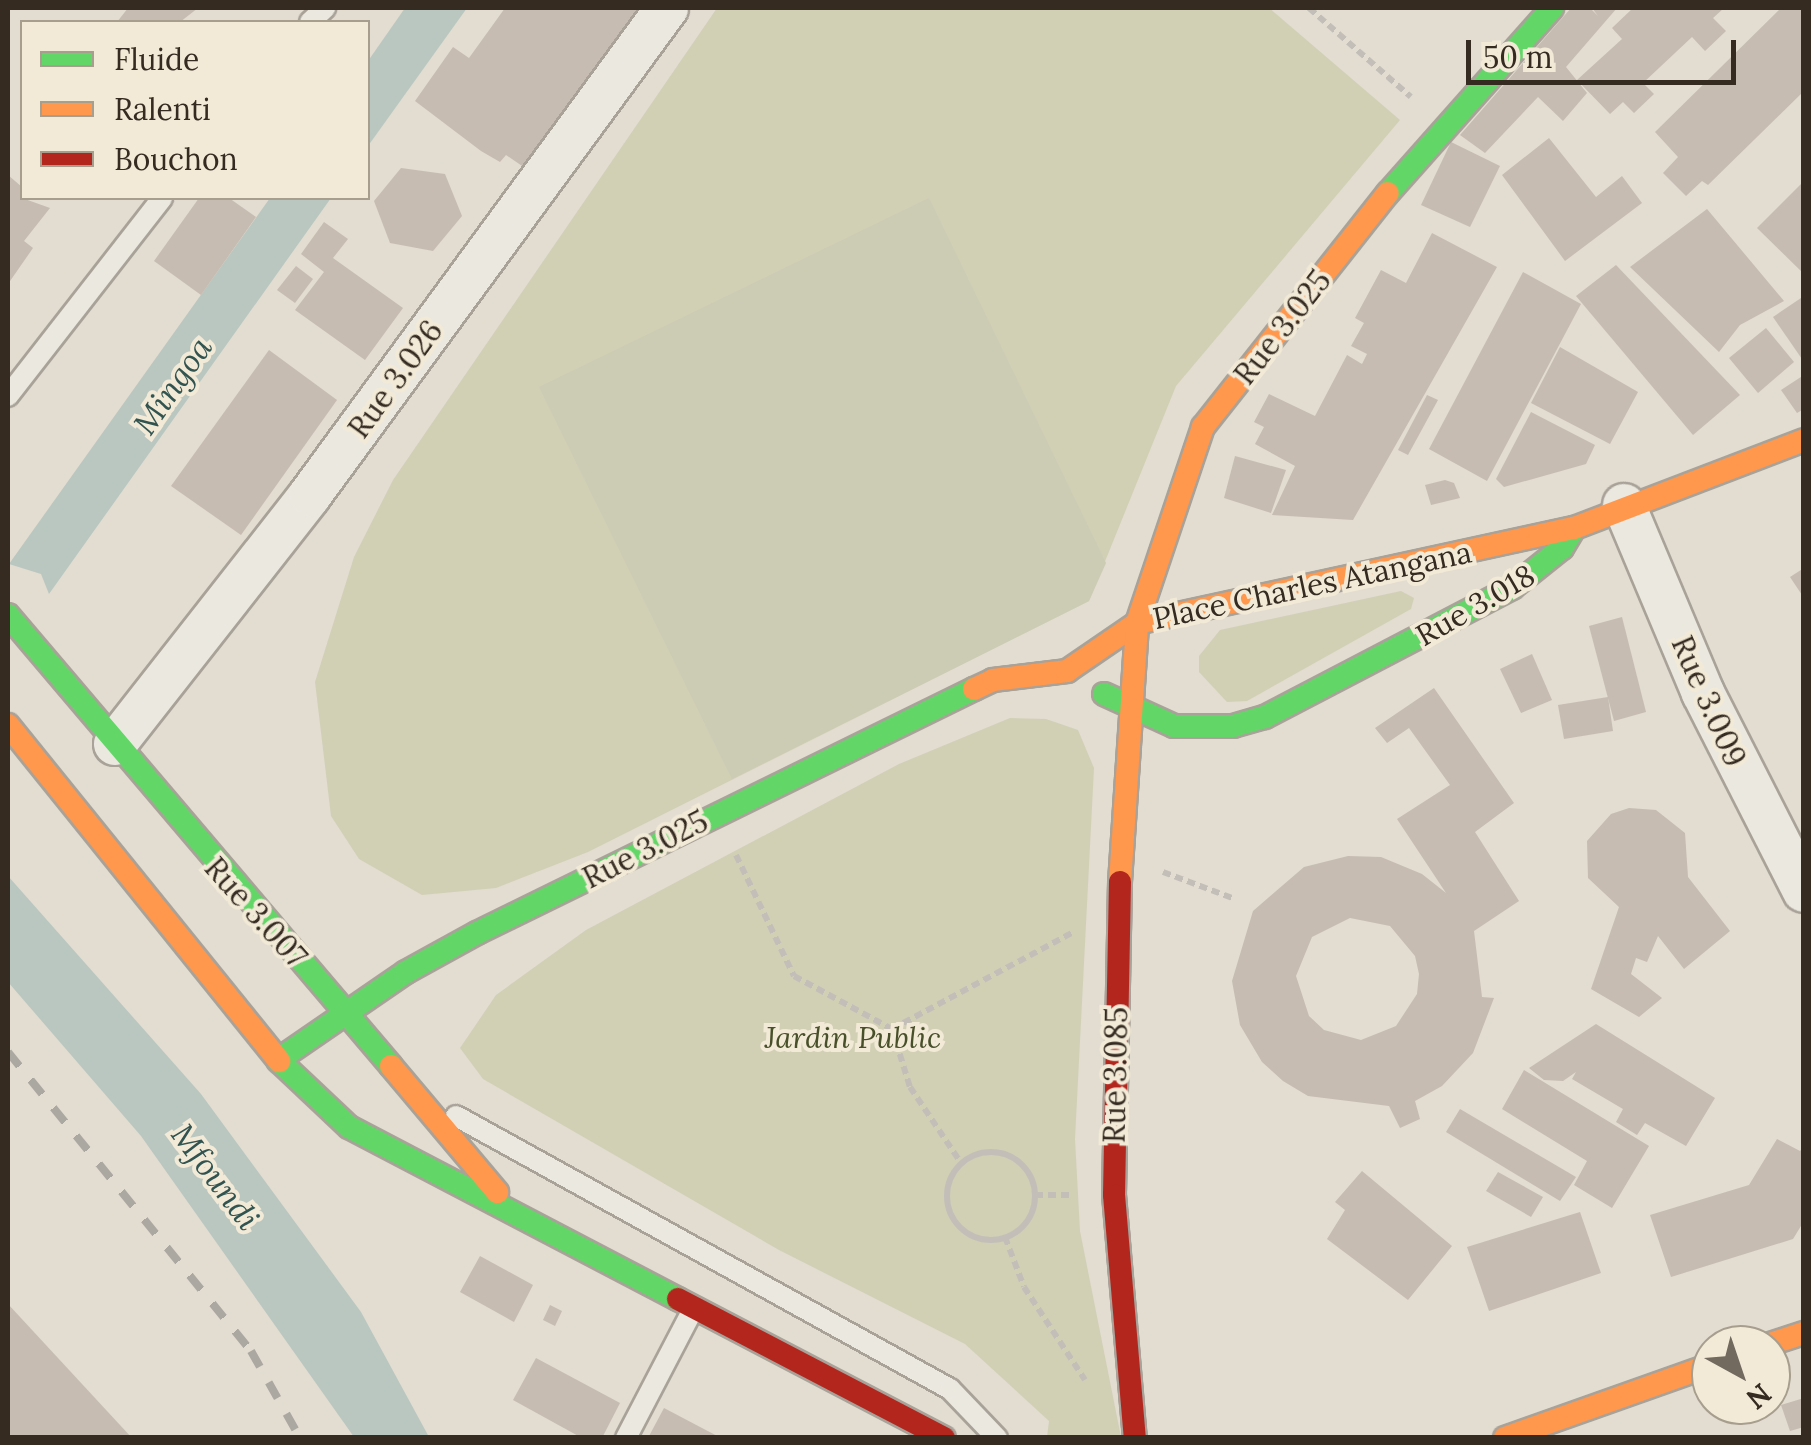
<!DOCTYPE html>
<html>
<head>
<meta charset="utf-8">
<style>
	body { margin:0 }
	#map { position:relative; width:1811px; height:1445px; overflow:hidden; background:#e2dcd1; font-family:Lora,serif }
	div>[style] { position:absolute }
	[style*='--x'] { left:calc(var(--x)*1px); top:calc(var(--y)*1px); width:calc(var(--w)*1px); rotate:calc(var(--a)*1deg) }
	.green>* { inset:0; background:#d1d0b5 }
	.cemetery>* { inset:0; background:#cccbb4 }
	.water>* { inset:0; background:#bac7c0 }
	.building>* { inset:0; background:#c6bcb2 }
	.path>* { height:6px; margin-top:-3px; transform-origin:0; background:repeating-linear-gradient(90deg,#c3bfb8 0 8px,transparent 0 13px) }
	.path>.ring { margin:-3px; padding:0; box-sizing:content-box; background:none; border:6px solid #c3bfb8; border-radius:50% }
	.roads { filter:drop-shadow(2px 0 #a8a299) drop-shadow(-2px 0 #a8a299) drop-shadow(0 2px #a8a299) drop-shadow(0 -2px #a8a299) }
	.lane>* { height:20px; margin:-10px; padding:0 10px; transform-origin:10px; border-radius:10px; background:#ebe8e0 }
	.street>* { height:42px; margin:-21px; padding:0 21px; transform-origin:21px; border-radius:21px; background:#ebe8e0 }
	.fast>* { height:22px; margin:-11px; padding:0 11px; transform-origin:11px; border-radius:11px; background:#63d668 }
	.slow>* { height:22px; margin:-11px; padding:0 11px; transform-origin:11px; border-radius:11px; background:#ff974d }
	.jam>* { height:22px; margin:-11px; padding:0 11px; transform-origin:11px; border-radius:11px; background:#b3261e }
	.rail>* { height:8px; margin-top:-4px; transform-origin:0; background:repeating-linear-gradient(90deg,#aba7a1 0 18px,transparent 0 36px) }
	span { translate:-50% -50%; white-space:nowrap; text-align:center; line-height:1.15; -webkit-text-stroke:8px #f2ead7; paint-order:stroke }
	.street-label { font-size:30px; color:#362b21 }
	.park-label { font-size:30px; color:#48502a; font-style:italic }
	.water-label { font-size:32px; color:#325451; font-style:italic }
	.frame { position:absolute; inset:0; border:10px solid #362b21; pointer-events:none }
	.legend { position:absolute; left:20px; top:20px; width:350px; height:180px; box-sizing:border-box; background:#f2ead7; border:2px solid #a79e8e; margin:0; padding:12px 18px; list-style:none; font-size:30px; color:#362b21 }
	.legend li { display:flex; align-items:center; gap:20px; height:50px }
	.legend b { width:50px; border:2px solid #a79e8e }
	.north { position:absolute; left:1691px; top:1325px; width:100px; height:100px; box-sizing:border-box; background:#f2ead7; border:2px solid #a79e8e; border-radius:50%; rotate:140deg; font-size:28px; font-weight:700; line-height:40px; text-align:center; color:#362b21 }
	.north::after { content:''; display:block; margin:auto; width:35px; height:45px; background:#72695f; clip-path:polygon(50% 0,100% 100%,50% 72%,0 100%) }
	.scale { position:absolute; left:1466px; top:40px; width:270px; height:45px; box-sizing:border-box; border:5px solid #362b21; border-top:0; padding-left:12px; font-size:30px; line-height:35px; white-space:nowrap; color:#362b21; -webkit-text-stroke:8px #f2ead7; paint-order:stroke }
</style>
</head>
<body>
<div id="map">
	<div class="green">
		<div style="clip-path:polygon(717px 8px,1269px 8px,1400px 120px,1176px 386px,1089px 601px,588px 852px,496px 888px,422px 895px,359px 859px,331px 816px,315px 682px,354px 557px,393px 480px)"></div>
		<div style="clip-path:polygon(1401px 591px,1414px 598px,1411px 609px,1247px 701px,1227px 702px,1199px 672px,1199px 656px,1220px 630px)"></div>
		<div style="clip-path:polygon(1010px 718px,1046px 719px,1078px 730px,1094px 768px,1075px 1139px,1080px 1231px,1121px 1437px,1047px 1437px,1049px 1421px,965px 1344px,779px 1250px,483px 1079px,460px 1048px,496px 995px,586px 930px,899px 764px)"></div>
	</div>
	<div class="cemetery">
		<div style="clip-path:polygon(929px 198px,1106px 563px,1089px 601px,732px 779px,539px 387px)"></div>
	</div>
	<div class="water">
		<div style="clip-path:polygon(405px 8px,467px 8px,368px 146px,368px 61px)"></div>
		<div style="clip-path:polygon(270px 198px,331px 198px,49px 594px,41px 574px,9px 564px)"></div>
		<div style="clip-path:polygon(8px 876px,201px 1094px,361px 1312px,429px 1437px,354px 1437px,141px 1136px,8px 982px)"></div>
	</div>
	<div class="building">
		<div style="clip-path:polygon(128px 8px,198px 8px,180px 22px,117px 22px)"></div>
		<div style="clip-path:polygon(505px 8px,639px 8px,525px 168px,506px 155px,500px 162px,481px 151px,415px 101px,453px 47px,469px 58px)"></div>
		<div style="clip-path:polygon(1571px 8px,1590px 8px,1598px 16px,1592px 8px,1617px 8px,1566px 67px,1587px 93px,1563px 121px,1538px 97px,1485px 153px,1460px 135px)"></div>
		<div style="clip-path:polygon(1633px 8px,1724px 8px,1713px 18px,1726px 31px,1705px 51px,1692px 37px,1643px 83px,1654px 94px,1634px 113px,1623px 102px,1610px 114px,1577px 80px,1622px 39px,1612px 28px)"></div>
		<div style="clip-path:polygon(1781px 8px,1804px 8px,1804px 91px,1708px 185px,1702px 181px,1686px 196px,1663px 173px,1678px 157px,1655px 132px)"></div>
		<div style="clip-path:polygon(1549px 138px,1596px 197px,1622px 176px,1642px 203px,1565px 261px,1502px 175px)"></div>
		<div style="clip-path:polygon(1451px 142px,1500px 166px,1470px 227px,1421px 205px)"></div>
		<div style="clip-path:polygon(401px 168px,445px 174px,462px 216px,433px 251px,390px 243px,374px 201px)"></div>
		<div style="clip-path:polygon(8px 175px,22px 187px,22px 198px,50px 208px,24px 241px,33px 248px,8px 284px)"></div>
		<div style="clip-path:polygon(1804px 181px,1804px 274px,1757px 228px)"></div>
		<div style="clip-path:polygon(199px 198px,229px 198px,256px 217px,201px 295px,154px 261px)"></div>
		<div style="clip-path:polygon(1707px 209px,1784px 301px,1740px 325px,1719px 352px,1630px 267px)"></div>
		<div style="clip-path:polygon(324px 222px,348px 239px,333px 258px,403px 308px,365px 360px,295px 310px,324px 272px,301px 254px)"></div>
		<div style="clip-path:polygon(1432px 233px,1497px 267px,1353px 520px,1272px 515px,1295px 466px,1255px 444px,1264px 427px,1254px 422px,1269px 394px,1315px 416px,1347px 355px,1362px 364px,1367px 354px,1351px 346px,1364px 323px,1355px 318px,1381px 270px,1406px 283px)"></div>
		<div style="clip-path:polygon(1616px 265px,1740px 395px,1693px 435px,1576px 296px)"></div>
		<div style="clip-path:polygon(296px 266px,313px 279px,295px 303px,277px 290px)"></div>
		<div style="clip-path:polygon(1523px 272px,1581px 304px,1487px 481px,1429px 449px)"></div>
		<div style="clip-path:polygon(1804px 296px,1804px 362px,1773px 317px)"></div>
		<div style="clip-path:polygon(1766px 328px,1794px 362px,1758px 393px,1729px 358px)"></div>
		<div style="clip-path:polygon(1560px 347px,1638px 392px,1610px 444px,1531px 403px)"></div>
		<div style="clip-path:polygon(269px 350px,337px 400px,241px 535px,171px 486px)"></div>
		<div style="clip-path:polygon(1804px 375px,1804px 409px,1797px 413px,1781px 390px)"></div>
		<div style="clip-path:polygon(1427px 395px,1438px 400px,1408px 455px,1398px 450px)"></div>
		<div style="clip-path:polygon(1531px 412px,1595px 445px,1586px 464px,1504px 487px,1496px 479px)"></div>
		<div style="clip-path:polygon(1235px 456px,1286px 470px,1271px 513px,1224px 498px)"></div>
		<div style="clip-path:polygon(1445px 480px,1454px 483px,1460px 498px,1431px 505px,1425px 485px)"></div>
		<div style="clip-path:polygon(1804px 568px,1804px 598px,1790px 577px)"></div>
		<div style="clip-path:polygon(1622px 617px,1646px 712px,1614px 721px,1589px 626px)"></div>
		<div style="clip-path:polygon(1532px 654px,1552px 700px,1521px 713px,1500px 669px)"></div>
		<div style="clip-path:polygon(evenodd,1434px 688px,1514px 803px,1475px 832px,1519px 901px,1474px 931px,1482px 997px,1494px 998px,1473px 1053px,1442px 1086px,1415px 1101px,1420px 1119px,1400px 1128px,1389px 1106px,1308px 1096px,1283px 1081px,1262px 1062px,1240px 1025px,1232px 981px,1253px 911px,1304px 867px,1348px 856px,1381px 857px,1422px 874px,1446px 893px,1397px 819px,1450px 785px,1409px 728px,1387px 743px,1375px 728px,1434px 688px,1350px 918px,1390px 926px,1415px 956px,1419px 974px,1417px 994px,1396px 1026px,1361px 1040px,1324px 1030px,1309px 1016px,1296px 976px,1312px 937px,1350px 918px)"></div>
		<div style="clip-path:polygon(1608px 697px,1613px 731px,1564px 739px,1558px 705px)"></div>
		<div style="clip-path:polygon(1629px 808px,1656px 810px,1685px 833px,1688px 877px,1730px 931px,1684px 969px,1658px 936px,1647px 962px,1636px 958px,1631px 974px,1662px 998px,1639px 1017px,1591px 989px,1619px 907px,1588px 878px,1587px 841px,1611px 814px)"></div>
		<div style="clip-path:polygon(1596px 1024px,1715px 1098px,1686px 1146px,1645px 1123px,1637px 1135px,1616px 1122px,1623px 1109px,1572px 1079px,1576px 1072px,1563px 1081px,1544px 1080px,1529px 1068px)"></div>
		<div style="clip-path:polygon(1524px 1070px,1649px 1146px,1612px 1208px,1574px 1185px,1587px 1161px,1502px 1109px)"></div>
		<div style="clip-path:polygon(1460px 1109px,1576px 1177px,1560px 1201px,1446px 1132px)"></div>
		<div style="clip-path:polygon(1777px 1139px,1800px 1151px,1804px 1146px,1804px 1221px,1793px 1239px,1671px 1277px,1650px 1215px,1749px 1185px)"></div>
		<div style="clip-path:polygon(1362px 1171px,1452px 1246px,1408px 1300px,1327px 1239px,1345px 1210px,1335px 1202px)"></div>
		<div style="clip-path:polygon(1498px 1172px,1543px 1197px,1531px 1217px,1486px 1191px)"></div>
		<div style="clip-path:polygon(1580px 1212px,1601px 1273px,1489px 1311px,1467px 1247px)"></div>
		<div style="clip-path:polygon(480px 1256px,533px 1285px,514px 1322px,460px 1292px)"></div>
		<div style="clip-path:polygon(8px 1304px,132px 1438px,8px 1438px)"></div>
		<div style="clip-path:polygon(550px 1305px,562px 1311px,555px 1326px,543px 1320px)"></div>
		<div style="clip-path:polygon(536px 1358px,620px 1403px,602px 1438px,582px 1438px,513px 1400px)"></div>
		<div style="clip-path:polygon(1804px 1398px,1804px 1427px,1790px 1431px,1781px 1405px)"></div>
		<div style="clip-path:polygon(664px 1408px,721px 1438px,648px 1438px)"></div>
	</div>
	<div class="path">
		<div style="--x:1309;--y:8;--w:135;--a:41.1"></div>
		<div style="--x:736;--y:855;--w:134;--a:64.4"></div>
		<div style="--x:794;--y:976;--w:111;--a:28.4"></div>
		<div style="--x:892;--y:1029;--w:206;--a:-28.1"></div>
		<div style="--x:1163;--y:872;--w:74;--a:20.6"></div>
		<div style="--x:892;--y:1029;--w:61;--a:72.8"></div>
		<div style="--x:910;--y:1087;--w:92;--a:56.1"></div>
		<div class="ring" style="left:947px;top:1152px;width:82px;height:82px"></div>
		<div style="--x:1035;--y:1195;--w:39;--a:0"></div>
		<div style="--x:1005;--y:1237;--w:53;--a:69.2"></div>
		<div style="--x:1024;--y:1287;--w:111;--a:56.7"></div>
	</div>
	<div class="roads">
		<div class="lane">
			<div style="--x:310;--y:22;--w:21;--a:-43"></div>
			<div style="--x:8;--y:396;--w:251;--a:-52.1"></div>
			<div style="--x:456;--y:1116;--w:564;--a:28.93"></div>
			<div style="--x:950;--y:1389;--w:68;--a:46.2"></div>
			<div style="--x:626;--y:1438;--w:143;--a:-62.5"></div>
		</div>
		<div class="street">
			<div style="--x:1624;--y:505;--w:204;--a:67.2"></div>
			<div style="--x:1703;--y:693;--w:222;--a:63"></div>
			<div style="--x:115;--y:744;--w:316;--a:-51.9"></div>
			<div style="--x:310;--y:495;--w:604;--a:-53.76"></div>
		</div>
		<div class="fast">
			<div style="--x:1388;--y:193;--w:247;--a:-48.4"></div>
			<div style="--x:8;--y:615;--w:592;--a:49.66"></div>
			<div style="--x:1104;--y:694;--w:77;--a:24.6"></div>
			<div style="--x:1174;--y:726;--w:59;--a:0"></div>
			<div style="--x:1233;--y:726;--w:33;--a:-16"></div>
			<div style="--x:1265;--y:717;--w:279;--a:-27.6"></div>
			<div style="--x:1512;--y:588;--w:64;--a:-38.7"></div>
			<div style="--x:1562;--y:548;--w:23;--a:-59"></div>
			<div style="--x:278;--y:1060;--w:155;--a:-34.5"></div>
			<div style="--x:406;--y:972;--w:81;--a:-28.8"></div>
			<div style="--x:477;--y:933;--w:554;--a:-26.15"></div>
			<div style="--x:279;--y:1061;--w:96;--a:43.3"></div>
			<div style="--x:349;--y:1127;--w:371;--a:27.6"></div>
		</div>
		<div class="slow">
			<div style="--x:974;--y:689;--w:21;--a:-25"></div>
			<div style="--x:993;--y:680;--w:75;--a:-6.9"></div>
			<div style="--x:1067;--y:671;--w:85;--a:-34.4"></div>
			<div style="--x:1137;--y:623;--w:447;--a:-12.3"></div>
			<div style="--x:1574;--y:528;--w:246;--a:-20.9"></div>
			<div style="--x:8;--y:725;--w:432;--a:51.1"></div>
			<div style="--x:1120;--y:882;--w:260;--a:-86.2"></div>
			<div style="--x:1137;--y:623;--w:207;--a:-71.4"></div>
			<div style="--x:1203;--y:427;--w:298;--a:-51.7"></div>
			<div style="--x:391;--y:1066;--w:165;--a:49.9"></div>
			<div style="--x:1767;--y:1345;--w:39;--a:-18"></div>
			<div style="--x:1505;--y:1438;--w:219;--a:-19.5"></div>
		</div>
		<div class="jam">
			<div style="--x:1120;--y:882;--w:313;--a:91.1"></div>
			<div style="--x:1114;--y:1195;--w:244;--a:85.1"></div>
			<div style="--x:678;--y:1299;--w:300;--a:27.6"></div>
		</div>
	</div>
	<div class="rail">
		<div style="--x:8;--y:1052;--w:385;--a:50.9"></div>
		<div style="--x:251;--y:1351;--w:100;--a:60.6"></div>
	</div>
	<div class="street-label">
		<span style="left:1282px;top:327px;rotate:-52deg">Rue 3.025</span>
		<span style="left:395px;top:379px;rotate:-54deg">Rue 3.026</span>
		<span style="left:1312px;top:585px;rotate:-12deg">Place Charles Atangana</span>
		<span style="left:1475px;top:605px;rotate:-30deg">Rue 3.018</span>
		<span style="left:1709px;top:701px;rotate:66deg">Rue 3.009</span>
		<span style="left:645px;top:849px;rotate:-27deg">Rue 3.025</span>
		<span style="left:256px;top:912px;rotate:48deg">Rue 3.007</span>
		<span style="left:1115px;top:1075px;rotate:-89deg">Rue 3.085</span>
	</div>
	<div class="park-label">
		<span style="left:853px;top:1037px">Jardin Public</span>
	</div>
	<div class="water-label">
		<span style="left:173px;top:386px;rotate:-55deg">Mingoa</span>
		<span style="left:215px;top:1177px;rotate:53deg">Mfoundi</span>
	</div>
	<div class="frame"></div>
	<ul class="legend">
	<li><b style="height:12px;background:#63d668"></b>Fluide</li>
	<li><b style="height:12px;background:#ff974d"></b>Ralenti</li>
	<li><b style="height:12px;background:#b3261e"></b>Bouchon</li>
	</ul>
	<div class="north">N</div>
	<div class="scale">50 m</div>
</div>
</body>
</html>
